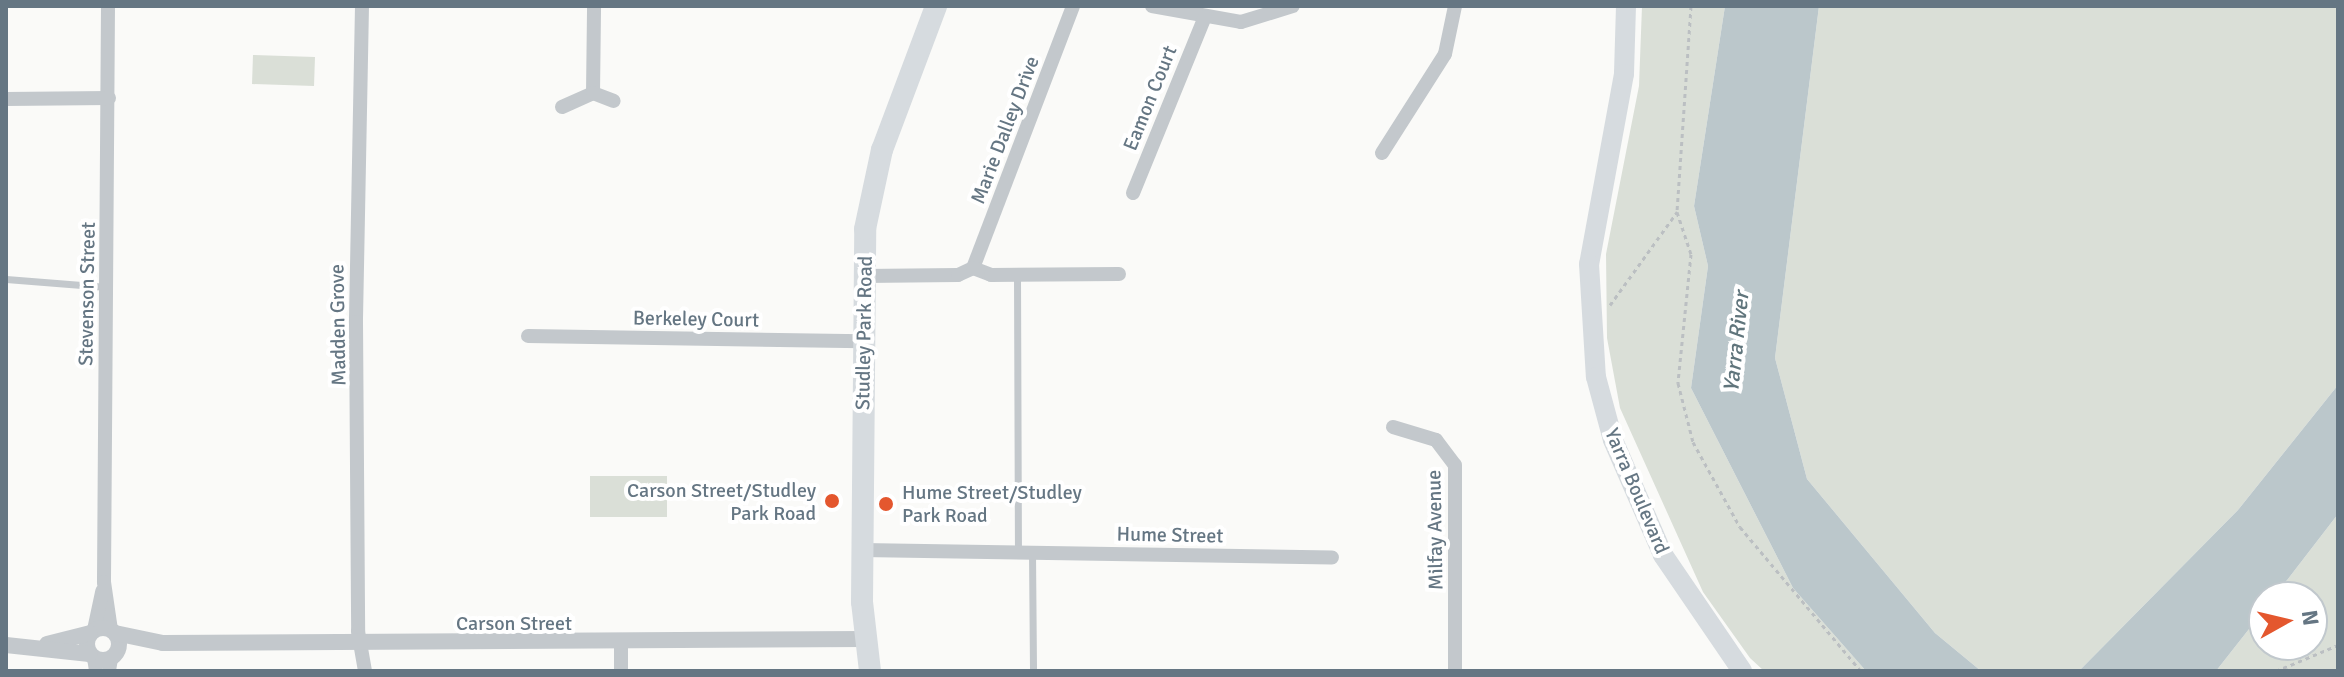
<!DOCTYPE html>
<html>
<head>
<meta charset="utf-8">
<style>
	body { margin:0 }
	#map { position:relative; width:2344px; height:677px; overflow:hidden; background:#fafaf8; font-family:Signika,sans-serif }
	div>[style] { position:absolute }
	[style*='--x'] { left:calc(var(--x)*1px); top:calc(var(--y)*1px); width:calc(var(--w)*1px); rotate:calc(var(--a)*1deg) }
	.green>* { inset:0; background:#dadfd7 }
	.water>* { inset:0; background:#bbc7cb }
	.path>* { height:3px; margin-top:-1.5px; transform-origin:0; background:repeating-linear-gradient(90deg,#bbbfc2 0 4px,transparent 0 8px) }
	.service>* { height:7px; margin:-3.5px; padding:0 3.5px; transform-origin:3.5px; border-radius:3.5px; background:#c3c8cc }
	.minor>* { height:14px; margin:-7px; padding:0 7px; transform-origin:7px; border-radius:7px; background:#c3c8cc }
	.tertiary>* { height:16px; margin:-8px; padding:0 8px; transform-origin:8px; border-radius:8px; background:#c3c8cc }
	.tertiary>.ring { margin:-8px; padding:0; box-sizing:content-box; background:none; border:16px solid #c3c8cc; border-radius:50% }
	.secondary>* { height:20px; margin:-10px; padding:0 10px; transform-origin:10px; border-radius:10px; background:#d6dbdf }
	.primary>* { height:22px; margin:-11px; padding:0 11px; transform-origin:11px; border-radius:11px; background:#d6dbdf }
	.dots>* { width:22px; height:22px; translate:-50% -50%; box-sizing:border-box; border:4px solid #fff; border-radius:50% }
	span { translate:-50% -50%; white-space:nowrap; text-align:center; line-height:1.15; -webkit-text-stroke:8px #fff; paint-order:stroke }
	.street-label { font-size:20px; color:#657683 }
	.poi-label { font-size:20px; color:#657683 }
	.right { translate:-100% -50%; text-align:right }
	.left { translate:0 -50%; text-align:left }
	.water-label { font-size:22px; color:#60757c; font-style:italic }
	.frame { position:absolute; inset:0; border:8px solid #657683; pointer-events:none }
	.north { position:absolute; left:2248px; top:581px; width:80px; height:80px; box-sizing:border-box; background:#fff; border:2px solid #c1c8cd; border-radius:50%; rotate:82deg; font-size:22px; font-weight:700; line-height:32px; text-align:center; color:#657683 }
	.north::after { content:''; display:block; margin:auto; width:28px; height:36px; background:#e4572e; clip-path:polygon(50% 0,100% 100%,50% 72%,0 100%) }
</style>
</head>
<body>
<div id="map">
	<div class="green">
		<div style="clip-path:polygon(1642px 6px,1725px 6px,1694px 206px,1708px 266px,1691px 388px,1793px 588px,1866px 671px,1764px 671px,1750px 658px,1703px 592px,1620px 408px,1607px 338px,1606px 254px,1639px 86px)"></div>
		<div style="clip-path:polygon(1819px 6px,2338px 6px,2338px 385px,2238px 510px,2079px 671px,1981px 671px,1935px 633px,1807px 479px,1775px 358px)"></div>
		<div style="clip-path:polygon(253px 55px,315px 57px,314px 86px,252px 84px)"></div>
		<div style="clip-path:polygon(590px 476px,667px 476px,667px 517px,590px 517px)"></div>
		<div style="clip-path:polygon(2338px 514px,2338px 671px,2216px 671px,2264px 610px,2264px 645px,2312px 645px,2312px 597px,2274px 597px)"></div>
	</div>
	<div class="water">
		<div style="clip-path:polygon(1725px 6px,1819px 6px,1775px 358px,1807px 479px,1935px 633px,1981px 671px,1866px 671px,1793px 588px,1691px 388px,1708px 266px,1694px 206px)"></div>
		<div style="clip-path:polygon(2338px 385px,2338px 514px,2274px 597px,2264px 597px,2264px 610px,2216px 671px,2079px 671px,2238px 510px)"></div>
	</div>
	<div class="path">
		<div style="--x:1691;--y:6;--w:206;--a:93.9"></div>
		<div style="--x:1677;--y:212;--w:44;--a:71.6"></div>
		<div style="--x:1691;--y:254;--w:130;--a:95.8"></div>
		<div style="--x:1678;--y:383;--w:61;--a:75.7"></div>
		<div style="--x:1693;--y:442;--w:97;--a:61.1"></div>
		<div style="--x:1740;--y:527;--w:188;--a:50"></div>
		<div style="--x:1610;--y:305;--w:115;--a:-54.2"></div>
		<div style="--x:2276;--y:671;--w:67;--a:-22.8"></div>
	</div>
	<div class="service">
		<div style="--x:1017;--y:275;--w:277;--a:89.8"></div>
		<div style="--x:6;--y:279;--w:101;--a:4.5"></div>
		<div style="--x:1032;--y:553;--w:118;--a:89.5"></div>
	</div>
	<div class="minor">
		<div style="--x:108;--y:6;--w:576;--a:90.4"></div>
		<div style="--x:104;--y:582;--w:49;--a:81.7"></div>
		<div style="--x:362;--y:6;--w:316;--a:91.1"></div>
		<div style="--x:356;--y:322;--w:309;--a:89.6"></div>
		<div style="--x:358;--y:631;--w:41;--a:80.1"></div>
		<div style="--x:1152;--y:6;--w:90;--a:10.2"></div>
		<div style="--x:1241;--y:22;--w:54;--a:-17.1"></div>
		<div style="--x:593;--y:93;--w:87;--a:-89.3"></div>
		<div style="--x:6;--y:99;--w:103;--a:-0.6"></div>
		<div style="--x:562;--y:107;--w:34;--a:-24"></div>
		<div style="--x:593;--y:93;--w:22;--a:21"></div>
		<div style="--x:1382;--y:153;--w:117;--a:-57.5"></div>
		<div style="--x:1445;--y:54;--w:49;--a:-78.2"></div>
		<div style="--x:1133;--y:193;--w:190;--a:-67.8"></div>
		<div style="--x:973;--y:268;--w:280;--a:-69.1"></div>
		<div style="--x:864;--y:276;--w:94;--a:-0.6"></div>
		<div style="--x:958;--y:275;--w:17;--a:-25"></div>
		<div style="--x:973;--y:268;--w:19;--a:21"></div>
		<div style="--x:991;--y:275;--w:128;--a:-0.4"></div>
		<div style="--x:528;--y:336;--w:335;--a:0.9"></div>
		<div style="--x:1393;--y:427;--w:45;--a:16.8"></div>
		<div style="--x:1436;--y:440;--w:31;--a:53"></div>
		<div style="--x:1455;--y:465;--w:206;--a:90"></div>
		<div style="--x:862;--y:550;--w:470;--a:0.9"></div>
		<div style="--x:94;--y:630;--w:40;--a:-78"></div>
		<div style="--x:94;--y:658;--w:13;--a:81"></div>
		<div style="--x:109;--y:671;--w:13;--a:-81"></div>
		<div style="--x:621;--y:671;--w:28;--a:-90"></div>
	</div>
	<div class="tertiary">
		<div class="ring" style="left:87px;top:628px;width:16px;height:16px"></div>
		<div style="--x:115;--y:633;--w:49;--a:11.8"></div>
		<div style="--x:163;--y:643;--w:702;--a:-0.33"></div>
		<div style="--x:47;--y:644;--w:44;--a:-14.3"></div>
		<div style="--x:6;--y:645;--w:84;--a:6.1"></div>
	</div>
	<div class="secondary">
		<div style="--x:1626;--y:6;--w:68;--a:91.7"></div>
		<div style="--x:1624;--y:74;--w:193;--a:100.4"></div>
		<div style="--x:1589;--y:264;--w:113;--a:86.5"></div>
		<div style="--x:1596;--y:377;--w:65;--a:74.9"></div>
		<div style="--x:1613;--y:440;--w:125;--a:66.5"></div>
		<div style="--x:1663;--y:555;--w:140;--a:55.7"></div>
	</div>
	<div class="primary">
		<div style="--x:870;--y:671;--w:69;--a:-96.6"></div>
		<div style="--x:862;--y:602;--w:373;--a:-89.5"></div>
		<div style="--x:865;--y:229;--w:81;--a:-77.9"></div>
		<div style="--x:882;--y:150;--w:154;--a:-69.4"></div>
	</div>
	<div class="dots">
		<div style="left:832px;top:501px;background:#e4572e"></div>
		<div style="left:886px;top:504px;background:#e4572e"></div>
	</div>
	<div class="street-label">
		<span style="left:1150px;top:98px;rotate:-68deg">Eamon Court</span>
		<span style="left:1005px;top:130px;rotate:-69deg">Marie Dalley Drive</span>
		<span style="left:87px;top:294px;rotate:-89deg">Stevenson Street</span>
		<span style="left:696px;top:319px;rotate:1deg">Berkeley Court</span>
		<span style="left:338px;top:325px;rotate:-91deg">Madden Grove</span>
		<span style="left:864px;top:333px;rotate:-89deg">Studley Park Road</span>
		<span style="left:1637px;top:491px;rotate:67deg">Yarra Boulevard</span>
		<span style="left:1435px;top:530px;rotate:-91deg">Milfay Avenue</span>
		<span style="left:1170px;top:535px;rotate:1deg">Hume Street</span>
		<span style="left:514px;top:623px">Carson Street</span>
	</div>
	<div class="poi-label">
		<span class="right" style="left:816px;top:502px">Carson Street/Studley<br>Park Road</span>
		<span class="left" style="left:902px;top:504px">Hume Street/Studley<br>Park Road</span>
	</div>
	<div class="water-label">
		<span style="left:1736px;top:342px;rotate:-84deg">Yarra River</span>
	</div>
	<div class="frame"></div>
	<div class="north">N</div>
</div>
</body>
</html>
